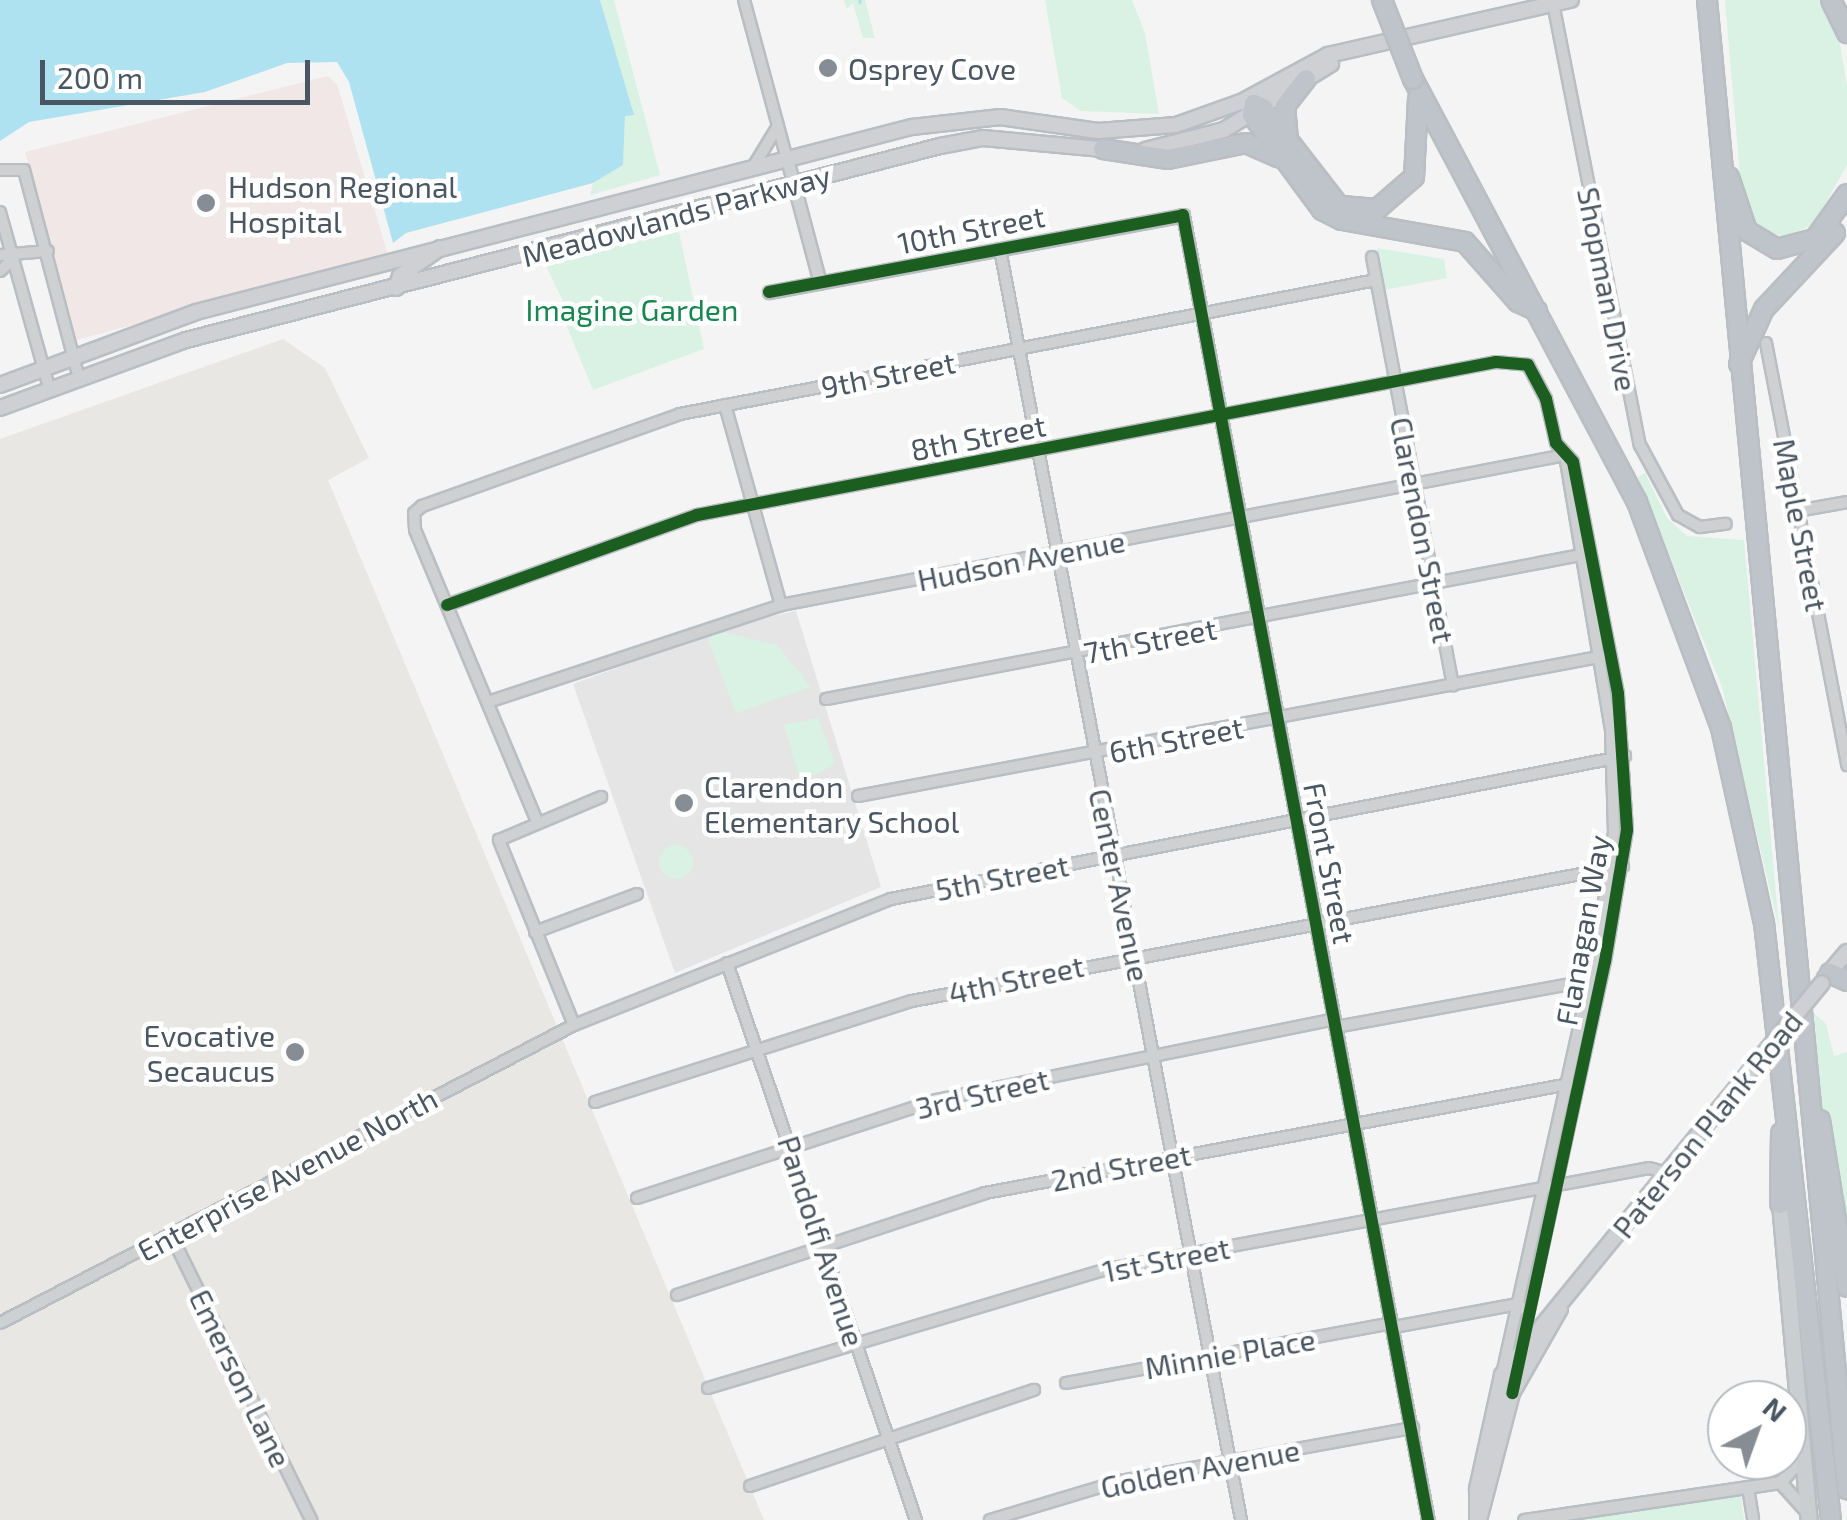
<!DOCTYPE html>
<html>
<head>
<meta charset="utf-8">
<style>
	body { margin:0 }
	#map { position:relative; width:1847px; height:1520px; overflow:hidden; background:#f4f4f4; font-family:"Exo 2",sans-serif }
	div>[style] { position:absolute }
	[style*='--x'] { left:calc(var(--x)*1px); top:calc(var(--y)*1px); width:calc(var(--w)*1px); rotate:calc(var(--a)*1deg) }
	.commercial>* { inset:0; background:#e8e7e3 }
	.education>* { inset:0; background:#e6e5e6 }
	.medical>* { inset:0; background:#f1e7e6 }
	.green>* { inset:0; background:#d9f2e3 }
	.round { border-radius:50% }
	.water>* { inset:0; background:#aee2f0 }
	.stream>* { height:2.5px; margin:-1.25px; padding:0 1.25px; transform-origin:1.25px; border-radius:1.25px; background:#aee2f0 }
	.roads { filter:drop-shadow(2px 0 #b9bec3) drop-shadow(-2px 0 #b9bec3) drop-shadow(0 2px #b9bec3) drop-shadow(0 -2px #b9bec3) }
	.minor>* { height:10px; margin:-5px; padding:0 5px; transform-origin:5px; border-radius:5px; background:#ced0d2 }
	.tertiary>* { height:11px; margin:-5.5px; padding:0 5.5px; transform-origin:5.5px; border-radius:5.5px; background:#ced0d2 }
	.secondary>* { height:14px; margin:-7px; padding:0 7px; transform-origin:7px; border-radius:7px; background:#ced0d4 }
	.primary>* { height:15px; margin:-7.5px; padding:0 7.5px; transform-origin:7.5px; border-radius:7.5px; background:#caced1 }
	.motorway>* { height:18px; margin:-9px; padding:0 9px; transform-origin:9px; border-radius:9px; background:#bec4c9 }
	.bridges { filter:drop-shadow(2px 0 #b9bec3) drop-shadow(-2px 0 #b9bec3) drop-shadow(0 2px #b9bec3) drop-shadow(0 -2px #b9bec3) }
	.secondary-bridge>* { height:14px; margin:-7px; padding:0 7px; transform-origin:7px; border-radius:7px; background:#ced0d4 }
	.motorway-bridge>* { height:18px; margin:-9px; padding:0 9px; transform-origin:9px; border-radius:9px; background:#bec4c9 }
	.cycleway>* { height:12px; margin:-6px; padding:0 6px; transform-origin:6px; border-radius:6px; background:#1b5e20 }
	.dots>* { width:28px; height:28px; translate:-50% -50%; box-sizing:border-box; border:5px solid #fff; border-radius:50% }
	span { translate:-50% -50%; white-space:nowrap; text-align:center; line-height:1.15; -webkit-text-stroke:9px #fff; paint-order:stroke }
	.poi-label { font-size:30px; color:#4a5661 }
	.left { translate:0 -50%; text-align:left }
	.right { translate:-100% -50%; text-align:right }
	.street-label { font-size:30px; color:#4a5661 }
	.park-label { font-size:30px; color:#17864f }
	.north { position:absolute; left:1707px; top:1380px; width:100px; height:100px; box-sizing:border-box; background:#fff; border:2px solid #b7bbc0; border-radius:50%; rotate:41deg; font-size:28px; font-weight:700; line-height:40px; text-align:center; color:#4a5661 }
	.north::after { content:''; display:block; margin:auto; width:35px; height:45px; background:#868d94; clip-path:polygon(50% 0,100% 100%,50% 72%,0 100%) }
	.scale { position:absolute; left:40px; top:60px; width:270px; height:45px; box-sizing:border-box; border:5px solid #4a5661; border-top:0; padding-left:12px; font-size:30px; line-height:35px; white-space:nowrap; color:#4a5661; -webkit-text-stroke:8px #fff; paint-order:stroke }
</style>
</head>
<body>
<div id="map">
	<div class="commercial">
		<div style="clip-path:polygon(283px 339px,325px 368px,369px 458px,328px 480px,764px 1520px,0 1520px,0 439px)"></div>
	</div>
	<div class="education">
		<div style="clip-path:polygon(796px 611px,881px 887px,675px 973px,573px 684px,733px 625px)"></div>
	</div>
	<div class="medical">
		<div style="clip-path:polygon(328px 76px,337px 84px,388px 255px,77px 340px,25px 152px)"></div>
	</div>
	<div class="green">
		<div style="clip-path:polygon(600px 0,614px 0,660px 175px,590px 195px,593px 183px,623px 165px,625px 115px,633px 115px)"></div>
		<div style="clip-path:polygon(844px 0,865px 0,875px 38px,863px 38px,853px 3px,847px 9px)"></div>
		<div style="clip-path:polygon(1045px 0,1132px 0,1145px 33px,1159px 114px,1081px 111px,1062px 98px)"></div>
		<div style="clip-path:polygon(1725px 0,1819px 0,1836px 19px,1847px 87px,1847px 165px,1813px 225px,1784px 237px,1755px 227px,1742px 199px)"></div>
		<div style="clip-path:polygon(679px 232px,704px 349px,593px 390px,563px 317px,569px 313px,544px 262px)"></div>
		<div style="clip-path:polygon(1377px 248px,1444px 259px,1447px 278px,1384px 290px)"></div>
		<div style="clip-path:polygon(1645px 473px,1667px 518px,1687px 536px,1744px 540px,1779px 928px,1722px 687px,1638px 477px)"></div>
		<div style="clip-path:polygon(722px 632px,777px 645px,811px 687px,736px 713px,707px 636px)"></div>
		<div style="clip-path:polygon(818px 718px,835px 764px,801px 782px,784px 725px)"></div>
		<div class="round" style="left:659px;top:845px;width:34px;height:34px"></div>
		<div style="clip-path:polygon(1814px 1013px,1826px 1024px,1834px 1056px,1847px 1052px,1847px 1260px,1823px 1122px)"></div>
		<div style="clip-path:polygon(1741px 1496px,1744px 1520px,1567px 1520px,1601px 1514px)"></div>
	</div>
	<div class="water">
		<div style="clip-path:polygon(0 0,600px 0,634px 115px,625px 116px,623px 165px,593px 183px,406px 233px,393px 243px,349px 82px,337px 62px,287px 63px,205px 92px,29px 122px,0 141px)"></div>
	</div>
	<div class="stream">
		<div style="--x:860;--y:0;--w:2;--a:90"></div>
	</div>
	<div class="roads">
		<div class="minor">
			<div style="--x:744;--y:0;--w:165;--a:74.9"></div>
			<div style="--x:1553;--y:3;--w:450;--a:78.9"></div>
			<div style="--x:1640;--y:445;--w:80;--a:61.5"></div>
			<div style="--x:1678;--y:515;--w:25;--a:29"></div>
			<div style="--x:1700;--y:527;--w:26;--a:-7"></div>
			<div style="--x:753;--y:167;--w:48;--a:-58.6"></div>
			<div style="--x:0;--y:170;--w:24;--a:0"></div>
			<div style="--x:24;--y:170;--w:211;--a:75.2"></div>
			<div style="--x:0;--y:212;--w:182;--a:74.4"></div>
			<div style="--x:1000;--y:249;--w:1294;--a:79.26"></div>
			<div style="--x:0;--y:255;--w:48;--a:-4.8"></div>
			<div style="--x:1372;--y:257;--w:436;--a:79.3"></div>
			<div style="--x:0;--y:271;--w:19;--a:-43"></div>
			<div style="--x:1766;--y:343;--w:430;--a:79.1"></div>
			<div style="--x:725;--y:405;--w:208;--a:74.4"></div>
			<div style="--x:1797;--y:511;--w:51;--a:-10.2"></div>
			<div style="--x:447;--y:605;--w:266;--a:-19.8"></div>
			<div style="--x:697;--y:515;--w:814;--a:-10.84"></div>
			<div style="--x:1496;--y:362;--w:32;--a:5"></div>
			<div style="--x:1528;--y:365;--w:38;--a:62"></div>
			<div style="--x:1546;--y:399;--w:45;--a:77.2"></div>
			<div style="--x:1556;--y:443;--w:25;--a:48"></div>
			<div style="--x:1573;--y:462;--w:236;--a:79"></div>
			<div style="--x:1618;--y:694;--w:136;--a:86.2"></div>
			<div style="--x:1627;--y:830;--w:133;--a:99.5"></div>
			<div style="--x:1605;--y:961;--w:436;--a:102.3"></div>
			<div style="--x:826;--y:699;--w:769;--a:-10.8"></div>
			<div style="--x:488;--y:702;--w:309;--a:-18.3"></div>
			<div style="--x:781;--y:605;--w:798;--a:-10.83"></div>
			<div style="--x:858;--y:796;--w:759;--a:-10.63"></div>
			<div style="--x:536;--y:819;--w:313;--a:-112.7"></div>
			<div style="--x:415;--y:530;--w:17;--a:-93"></div>
			<div style="--x:414;--y:513;--w:11;--a:-41"></div>
			<div style="--x:422;--y:506;--w:274;--a:-19.6"></div>
			<div style="--x:680;--y:414;--w:709;--a:-10.9"></div>
			<div style="--x:535;--y:932;--w:109;--a:-20.4"></div>
			<div style="--x:727;--y:963;--w:588;--a:71.26"></div>
			<div style="--x:574;--y:1025;--w:200;--a:-112.1"></div>
			<div style="--x:499;--y:840;--w:111;--a:-22.9"></div>
			<div style="--x:1336;--y:1027;--w:259;--a:-10.4"></div>
			<div style="--x:595;--y:1102;--w:333;--a:-17.7"></div>
			<div style="--x:912;--y:1001;--w:724;--a:-10.75"></div>
			<div style="--x:637;--y:1198;--w:316;--a:-18.1"></div>
			<div style="--x:937;--y:1100;--w:406;--a:-11.5"></div>
			<div style="--x:171;--y:1235;--w:318;--a:63.8"></div>
			<div style="--x:677;--y:1295;--w:324;--a:-18.3"></div>
			<div style="--x:985;--y:1193;--w:594;--a:-10.57"></div>
			<div style="--x:0;--y:1323;--w:647;--a:-27.44"></div>
			<div style="--x:574;--y:1025;--w:341;--a:-21.7"></div>
			<div style="--x:891;--y:899;--w:748;--a:-11.02"></div>
			<div style="--x:1394;--y:1327;--w:126;--a:-10.5"></div>
			<div style="--x:1518;--y:1304;--w:6;--a:45"></div>
			<div style="--x:1503;--y:1370;--w:437;--a:-77.5"></div>
			<div style="--x:1598;--y:943;--w:112;--a:-81.8"></div>
			<div style="--x:1614;--y:832;--w:102;--a:-91.7"></div>
			<div style="--x:1611;--y:730;--w:279;--a:-99.5"></div>
			<div style="--x:1066;--y:1383;--w:332;--a:-10.4"></div>
			<div style="--x:708;--y:1388;--w:412;--a:-16.6"></div>
			<div style="--x:1103;--y:1270;--w:555;--a:-10.58"></div>
			<div style="--x:1649;--y:1168;--w:20;--a:15"></div>
			<div style="--x:750;--y:1486;--w:300;--a:-18.7"></div>
			<div style="--x:1748;--y:1487;--w:33;--a:81"></div>
			<div style="--x:990;--y:1520;--w:136;--a:-16.7"></div>
			<div style="--x:1120;--y:1481;--w:298;--a:-10.3"></div>
		</div>
		<div class="tertiary">
			<div style="--x:787;--y:159;--w:128;--a:75.1"></div>
			<div style="--x:769;--y:292;--w:421;--a:-10.5"></div>
			<div style="--x:1183;--y:215;--w:1328;--a:79.37"></div>
			<div style="--x:1780;--y:1482;--w:39;--a:48"></div>
			<div style="--x:1524;--y:1520;--w:259;--a:-8.4"></div>
			<div style="--x:1780;--y:1482;--w:31;--a:-48"></div>
		</div>
		<div class="secondary">
			<div style="--x:1145;--y:150;--w:81;--a:-14.2"></div>
			<div style="--x:1224;--y:130;--w:126;--a:-31.7"></div>
			<div style="--x:396;--y:288;--w:13;--a:-72"></div>
			<div style="--x:400;--y:276;--w:49;--a:-35"></div>
			<div style="--x:0;--y:385;--w:209;--a:-20.4"></div>
			<div style="--x:196;--y:312;--w:740;--a:-14.49"></div>
			<div style="--x:912;--y:127;--w:89;--a:-6.5"></div>
			<div style="--x:1000;--y:117;--w:99;--a:8.1"></div>
			<div style="--x:1098;--y:131;--w:78;--a:-4.4"></div>
			<div style="--x:1176;--y:125;--w:69;--a:-19.5"></div>
			<div style="--x:1241;--y:102;--w:99;--a:-28.4"></div>
			<div style="--x:1328;--y:55;--w:249;--a:-12.8"></div>
			<div style="--x:0;--y:408;--w:198;--a:-20.1"></div>
			<div style="--x:186;--y:340;--w:779;--a:-14.43"></div>
			<div style="--x:940;--y:146;--w:44;--a:-10.5"></div>
			<div style="--x:983;--y:138;--w:131;--a:5.3"></div>
			<div style="--x:1825;--y:978;--w:34;--a:-50"></div>
			<div style="--x:1477;--y:1520;--w:31;--a:-90"></div>
			<div style="--x:1477;--y:1489;--w:117;--a:-77.6"></div>
			<div style="--x:1502;--y:1375;--w:417;--a:-50.8"></div>
			<div style="--x:1479;--y:1520;--w:131;--a:-75.4"></div>
			<div style="--x:1512;--y:1393;--w:97;--a:-60.3"></div>
		</div>
		<div class="primary">
			<div style="--x:1780;--y:1204;--w:317;--a:84.8"></div>
		</div>
		<div class="motorway">
			<div style="--x:1707;--y:0;--w:1496;--a:84.63"></div>
			<div style="--x:1831;--y:0;--w:37;--a:64"></div>
			<div style="--x:1413;--y:79;--w:479;--a:62.1"></div>
			<div style="--x:1637;--y:502;--w:241;--a:69.6"></div>
			<div style="--x:1721;--y:728;--w:200;--a:77.6"></div>
			<div style="--x:1764;--y:923;--w:601;--a:83.6"></div>
			<div style="--x:1418;--y:99;--w:78;--a:92.9"></div>
			<div style="--x:1414;--y:177;--w:49;--a:139.1"></div>
			<div style="--x:1377;--y:209;--w:38;--a:-175"></div>
			<div style="--x:1339;--y:206;--w:124;--a:-127.8"></div>
			<div style="--x:1263;--y:108;--w:10;--a:-156"></div>
			<div style="--x:1254;--y:104;--w:11;--a:100"></div>
			<div style="--x:1252;--y:115;--w:118;--a:53.6"></div>
			<div style="--x:1322;--y:210;--w:22;--a:27"></div>
			<div style="--x:1342;--y:220;--w:125;--a:10.1"></div>
			<div style="--x:1465;--y:242;--w:80;--a:48.5"></div>
			<div style="--x:1518;--y:302;--w:21;--a:25"></div>
			<div style="--x:1288;--y:140;--w:34;--a:-95"></div>
			<div style="--x:1285;--y:106;--w:34;--a:-52"></div>
			<div style="--x:1103;--y:149;--w:66;--a:8.7"></div>
			<div style="--x:1168;--y:159;--w:80;--a:-11.6"></div>
			<div style="--x:1246;--y:143;--w:36;--a:24"></div>
			<div style="--x:1729;--y:177;--w:57;--a:71.6"></div>
			<div style="--x:1747;--y:231;--w:35;--a:31"></div>
			<div style="--x:1777;--y:249;--w:39;--a:-15"></div>
			<div style="--x:1815;--y:239;--w:55;--a:-54.6"></div>
			<div style="--x:1739;--y:364;--w:60;--a:-65.6"></div>
			<div style="--x:1764;--y:309;--w:104;--a:-46.9"></div>
			<div style="--x:1830;--y:973;--w:19;--a:25"></div>
			<div style="--x:1820;--y:1120;--w:169;--a:80.8"></div>
			<div style="--x:1780;--y:1204;--w:71;--a:-89.2"></div>
		</div>
	</div>
	<div class="bridges">
		<div class="secondary-bridge">
			<div style="--x:1765;--y:1052;--w:89;--a:-50.4"></div>
		</div>
		<div class="motorway-bridge">
			<div style="--x:1382;--y:0;--w:85;--a:68.6"></div>
		</div>
	</div>
	<div class="cycleway">
		<div style="--x:769;--y:292;--w:421;--a:-10.5"></div>
		<div style="--x:1183;--y:215;--w:1328;--a:79.37"></div>
		<div style="--x:447;--y:605;--w:266;--a:-19.8"></div>
		<div style="--x:697;--y:515;--w:814;--a:-10.84"></div>
		<div style="--x:1496;--y:362;--w:32;--a:5"></div>
		<div style="--x:1528;--y:365;--w:38;--a:62"></div>
		<div style="--x:1546;--y:399;--w:45;--a:77.2"></div>
		<div style="--x:1556;--y:443;--w:25;--a:48"></div>
		<div style="--x:1573;--y:462;--w:236;--a:79"></div>
		<div style="--x:1618;--y:694;--w:136;--a:86.2"></div>
		<div style="--x:1627;--y:830;--w:133;--a:99.5"></div>
		<div style="--x:1605;--y:961;--w:442;--a:102.1"></div>
	</div>
	<div class="dots">
		<div style="left:828px;top:68px;background:#868d94"></div>
		<div style="left:206px;top:203px;background:#868d94"></div>
		<div style="left:684px;top:803px;background:#868d94"></div>
		<div style="left:295px;top:1052px;background:#868d94"></div>
	</div>
	<div class="poi-label">
		<span class="left" style="left:848px;top:68px">Osprey Cove</span>
		<span class="left" style="left:228px;top:203px">Hudson Regional<br>Hospital</span>
		<span class="left" style="left:704px;top:803px">Clarendon<br>Elementary School</span>
		<span class="right" style="left:275px;top:1052px">Evocative<br>Secaucus</span>
	</div>
	<div class="street-label">
		<span style="left:676px;top:215px;rotate:-15deg">Meadowlands Parkway</span>
		<span style="left:971px;top:229px;rotate:-11deg">10th Street</span>
		<span style="left:1608px;top:289px;rotate:79deg">Shopman Drive</span>
		<span style="left:888px;top:374px;rotate:-11deg">9th Street</span>
		<span style="left:978px;top:437px;rotate:-11deg">8th Street</span>
		<span style="left:1801px;top:525px;rotate:79deg">Maple Street</span>
		<span style="left:1423px;top:530px;rotate:79deg">Clarendon Street</span>
		<span style="left:1021px;top:560px;rotate:-11deg">Hudson Avenue</span>
		<span style="left:1150px;top:640px;rotate:-11deg">7th Street</span>
		<span style="left:1176px;top:739px;rotate:-11deg">6th Street</span>
		<span style="left:1330px;top:863px;rotate:79deg">Front Street</span>
		<span style="left:1002px;top:877px;rotate:-11deg">5th Street</span>
		<span style="left:1120px;top:885px;rotate:78deg">Center Avenue</span>
		<span style="left:1582px;top:930px;rotate:-80deg">Flanagan Way</span>
		<span style="left:1016px;top:979px;rotate:-12deg">4th Street</span>
		<span style="left:982px;top:1093px;rotate:-13deg">3rd Street</span>
		<span style="left:1707px;top:1124px;rotate:-51deg">Paterson Plank Road</span>
		<span style="left:1121px;top:1167px;rotate:-11deg">2nd Street</span>
		<span style="left:287px;top:1174px;rotate:-28deg">Enterprise Avenue North</span>
		<span style="left:822px;top:1241px;rotate:72deg">Pandolfi Avenue</span>
		<span style="left:1166px;top:1259px;rotate:-11deg">1st Street</span>
		<span style="left:1230px;top:1353px;rotate:-10deg">Minnie Place</span>
		<span style="left:241px;top:1378px;rotate:64deg">Emerson Lane</span>
		<span style="left:1200px;top:1468px;rotate:-11deg">Golden Avenue</span>
	</div>
	<div class="park-label">
		<span style="left:632px;top:309px">Imagine Garden</span>
	</div>
	<div class="north">N</div>
	<div class="scale">200 m</div>
</div>
</body>
</html>
